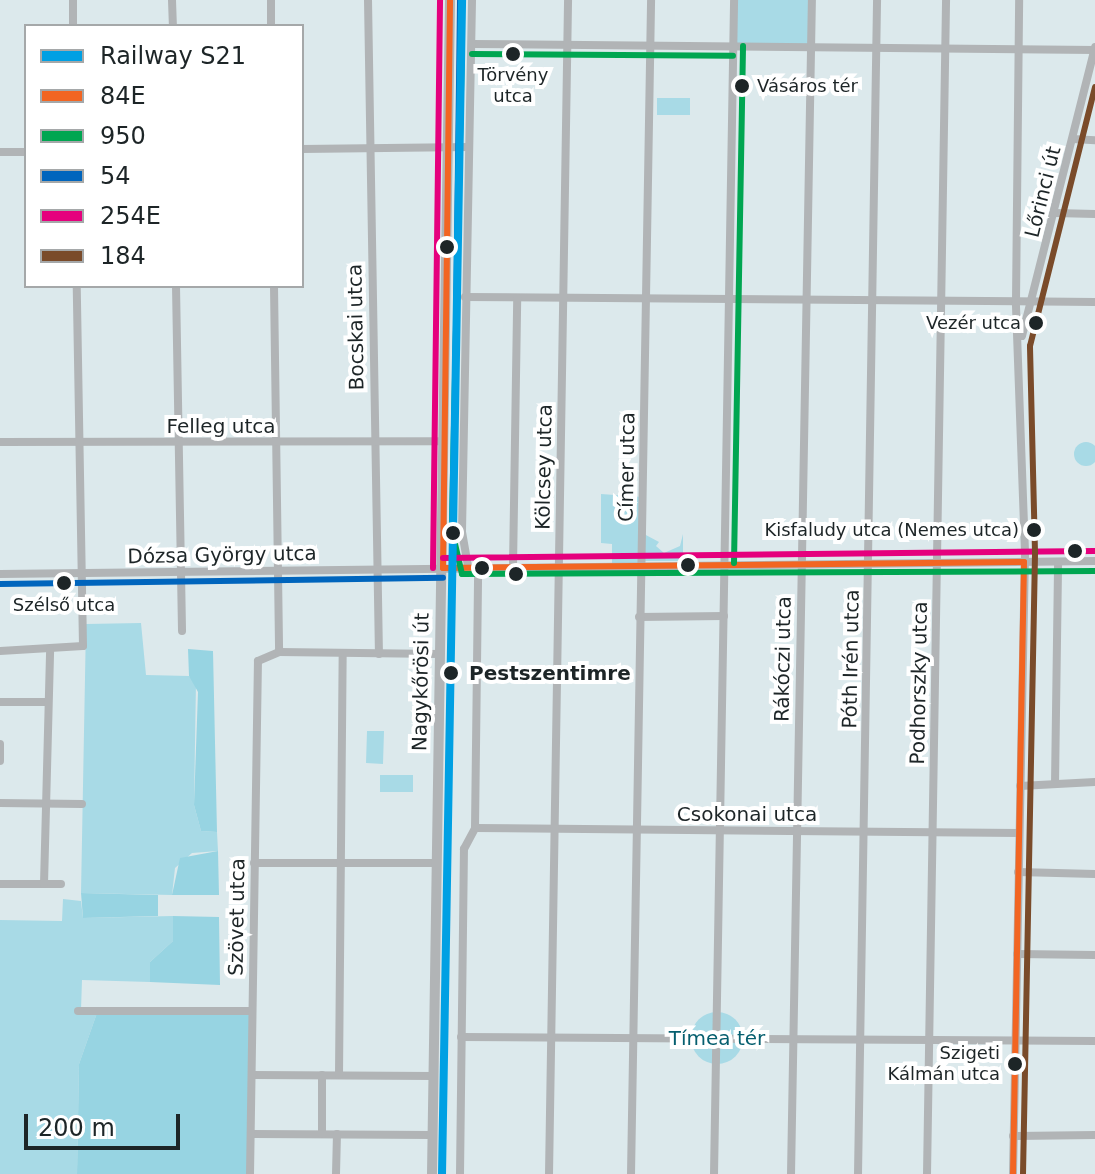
<!DOCTYPE html>
<html>
<head>
<meta charset="utf-8">
<style>
	body { margin:0 }
	#map { position:relative; width:1095px; height:1174px; overflow:hidden; background:#dce9ec; font-family:"DejaVu Sans",sans-serif }
	div>[style] { position:absolute }
	[style*='--x'] { left:calc(var(--x)*1px); top:calc(var(--y)*1px); width:calc(var(--w)*1px); rotate:calc(var(--a)*1deg) }
	.green>* { inset:0; background:#a8dae6 }
	.round { border-radius:50% }
	.forest>* { inset:0; background:#97d4e2 }
	.minor>* { height:8px; margin:-4px; padding:0 4px; transform-origin:4px; border-radius:4px; background:#b1b4b6 }
	.major>* { height:10px; margin:-5px; padding:0 5px; transform-origin:5px; border-radius:5px; background:#b1b4b6 }
	.bus-1>* { height:6px; margin:-3px; padding:0 3px; transform-origin:3px; border-radius:3px; background:#f26522 }
	.bus-2>* { height:6px; margin:-3px; padding:0 3px; transform-origin:3px; border-radius:3px; background:#00a651 }
	.bus-3>* { height:6px; margin:-3px; padding:0 3px; transform-origin:3px; border-radius:3px; background:#0065bd }
	.bus-4>* { height:6px; margin:-3px; padding:0 3px; transform-origin:3px; border-radius:3px; background:#e5007d }
	.bus-5>* { height:6px; margin:-3px; padding:0 3px; transform-origin:3px; border-radius:3px; background:#7a4b2a }
	.rail-1>* { height:8px; margin:-4px; padding:0 4px; transform-origin:4px; border-radius:4px; background:#00a0e3 }
	.dots>* { width:22px; height:22px; translate:-50% -50%; box-sizing:border-box; border:4px solid #fff; border-radius:50% }
	span { translate:-50% -50%; white-space:nowrap; text-align:center; line-height:1.15; -webkit-text-stroke:8px #fff; paint-order:stroke }
	.bus-label { font-size:18px; color:#1d2527 }
	.left { translate:0 -50%; text-align:left }
	.right { translate:-100% -50%; text-align:right }
	.street-label { font-size:20px; color:#1d2527 }
	.stop-label { font-size:20px; color:#1d2527; font-weight:700 }
	.park-label { font-size:20px; color:#065f6f }
	.legend { position:absolute; left:24px; top:24px; width:280px; height:264px; box-sizing:border-box; background:#fff; border:2px solid #a5a8a9; margin:0; padding:10px 14px; list-style:none; font-size:24px; color:#1d2527 }
	.legend li { display:flex; align-items:center; gap:16px; height:40px }
	.legend b { width:40px; border:2px solid #a5a8a9 }
	.scale { position:absolute; left:24px; top:1114px; width:156px; height:36px; box-sizing:border-box; border:4px solid #1d2527; border-top:0; padding-left:10px; font-size:24px; line-height:28px; white-space:nowrap; color:#1d2527; -webkit-text-stroke:6px #fff; paint-order:stroke }
</style>
</head>
<body>
<div id="map">
	<div class="green">
		<div style="clip-path:polygon(734px 0,812px 0,810px 46px,733px 46px)"></div>
		<div style="clip-path:polygon(657px 98px,690px 98px,690px 115px,657px 115px)"></div>
		<div class="round" style="left:1074px;top:442px;width:24px;height:24px"></div>
		<div style="clip-path:polygon(601px 494px,643px 497px,641px 564px,612px 566px,612px 544px,601px 543px)"></div>
		<div style="clip-path:polygon(644px 534px,659px 542px,656px 546px,664px 553px,680px 546px,683px 534px,683px 561px,644px 561px)"></div>
		<div style="clip-path:polygon(141px 623px,146px 675px,189px 676px,196px 682px,194px 805px,201px 831px,217px 832px,218px 851px,192px 853px,175px 868px,172px 895px,81px 893px,86px 624px)"></div>
		<div style="clip-path:polygon(367px 731px,384px 731px,383px 764px,366px 763px)"></div>
		<div style="clip-path:polygon(380px 775px,413px 775px,413px 792px,380px 792px)"></div>
		<div style="clip-path:polygon(63px 899px,81px 901px,83px 918px,173px 916px,173px 941px,150px 962px,150px 982px,82px 980px,81px 1010px,98px 1010px,79px 1064px,77px 1174px,0 1174px,0 920px,62px 921px)"></div>
		<div class="round" style="left:691px;top:1012px;width:52px;height:52px"></div>
	</div>
	<div class="forest">
		<div style="clip-path:polygon(188px 649px,213px 651px,217px 832px,201px 831px,194px 805px,198px 692px,189px 676px)"></div>
		<div style="clip-path:polygon(218px 851px,219px 895px,172px 895px,180px 858px)"></div>
		<div style="clip-path:polygon(81px 893px,158px 895px,158px 916px,83px 918px)"></div>
		<div style="clip-path:polygon(173px 916px,219px 917px,220px 985px,150px 982px,150px 962px,173px 941px)"></div>
		<div style="clip-path:polygon(98px 1010px,255px 1013px,253px 1174px,77px 1174px,79px 1064px)"></div>
	</div>
	<div class="minor">
		<div style="--x:73;--y:0;--w:26;--a:90"></div>
		<div style="--x:172;--y:0;--w:26;--a:88"></div>
		<div style="--x:271;--y:0;--w:26;--a:90"></div>
		<div style="--x:368;--y:0;--w:654;--a:89.04"></div>
		<div style="--x:472;--y:44;--w:623;--a:0.55"></div>
		<div style="--x:1073;--y:139;--w:22;--a:3"></div>
		<div style="--x:302;--y:149;--w:167;--a:-0.7"></div>
		<div style="--x:0;--y:152;--w:26;--a:0"></div>
		<div style="--x:1055;--y:213;--w:40;--a:1.4"></div>
		<div style="--x:176;--y:286;--w:345;--a:89"></div>
		<div style="--x:274;--y:286;--w:366;--a:89.2"></div>
		<div style="--x:465;--y:297;--w:630;--a:0.45"></div>
		<div style="--x:1022;--y:336;--w:298;--a:-75.8"></div>
		<div style="--x:0;--y:442;--w:441;--a:-0.1"></div>
		<div style="--x:468;--y:566;--w:36;--a:-100"></div>
		<div style="--x:462;--y:531;--w:531;--a:-88.92"></div>
		<div style="--x:513;--y:567;--w:269;--a:-89.1"></div>
		<div style="--x:0;--y:574;--w:1095;--a:-0.68"></div>
		<div style="--x:639;--y:617;--w:85;--a:-0.7"></div>
		<div style="--x:0;--y:651;--w:83;--a:-3.4"></div>
		<div style="--x:83;--y:646;--w:360;--a:-91"></div>
		<div style="--x:0;--y:702;--w:46;--a:0"></div>
		<div style="--x:0;--y:744;--w:17;--a:90"></div>
		<div style="--x:1055;--y:784;--w:222;--a:-89.2"></div>
		<div style="--x:1020;--y:786;--w:75;--a:-3.1"></div>
		<div style="--x:0;--y:803;--w:82;--a:0.7"></div>
		<div style="--x:475;--y:828;--w:544;--a:0.53"></div>
		<div style="--x:254;--y:863;--w:181;--a:0"></div>
		<div style="--x:1018;--y:872;--w:77;--a:1.5"></div>
		<div style="--x:0;--y:884;--w:61;--a:0"></div>
		<div style="--x:44;--y:884;--w:234;--a:-88.5"></div>
		<div style="--x:1017;--y:954;--w:78;--a:0.7"></div>
		<div style="--x:78;--y:1011;--w:173;--a:0"></div>
		<div style="--x:461;--y:1037;--w:634;--a:0.36"></div>
		<div style="--x:253;--y:1075;--w:181;--a:0.3"></div>
		<div style="--x:339;--y:1075;--w:421;--a:-89.5"></div>
		<div style="--x:252;--y:1134;--w:180;--a:0.3"></div>
		<div style="--x:322;--y:1134;--w:59;--a:-90"></div>
		<div style="--x:1013;--y:1136;--w:82;--a:-0.7"></div>
		<div style="--x:250;--y:1174;--w:513;--a:-89.11"></div>
		<div style="--x:258;--y:661;--w:23;--a:-23"></div>
		<div style="--x:279;--y:652;--w:160;--a:0.7"></div>
		<div style="--x:336;--y:1174;--w:40;--a:-88.6"></div>
		<div style="--x:460;--y:1174;--w:325;--a:-89.3"></div>
		<div style="--x:464;--y:849;--w:24;--a:-62"></div>
		<div style="--x:475;--y:828;--w:261;--a:-89.3"></div>
		<div style="--x:549;--y:1174;--w:1174;--a:-89.07"></div>
		<div style="--x:631;--y:1174;--w:1174;--a:-89.02"></div>
		<div style="--x:714;--y:1174;--w:1174;--a:-89.02"></div>
		<div style="--x:791;--y:1174;--w:1174;--a:-88.98"></div>
		<div style="--x:858;--y:1174;--w:1174;--a:-89.07"></div>
		<div style="--x:927;--y:1174;--w:1174;--a:-89.07"></div>
		<div style="--x:1013;--y:1174;--w:622;--a:-88.89"></div>
		<div style="--x:1025;--y:552;--w:251;--a:-92.1"></div>
		<div style="--x:1016;--y:301;--w:301;--a:-89.4"></div>
	</div>
	<div class="major">
		<div style="--x:432;--y:1174;--w:1174;--a:-89.12"></div>
	</div>
	<div class="bus-1">
		<div style="--x:443;--y:568;--w:581;--a:-0.59"></div>
		<div style="--x:443;--y:568;--w:568;--a:-89.29"></div>
		<div style="--x:1013;--y:1174;--w:612;--a:-88.97"></div>
	</div>
	<div class="bus-2">
		<div style="--x:462;--y:44;--w:487;--a:91.2"></div>
		<div style="--x:452;--y:531;--w:44;--a:76.9"></div>
		<div style="--x:462;--y:574;--w:633;--a:-0.27"></div>
		<div style="--x:472;--y:54;--w:261;--a:0.4"></div>
		<div style="--x:734;--y:563;--w:517;--a:-89"></div>
	</div>
	<div class="bus-3">
		<div style="--x:453;--y:568;--w:568;--a:-89.29"></div>
		<div style="--x:0;--y:584;--w:443;--a:-0.8"></div>
	</div>
	<div class="bus-4">
		<div style="--x:443;--y:558;--w:652;--a:-0.62"></div>
		<div style="--x:433;--y:568;--w:568;--a:-89.29"></div>
	</div>
	<div class="bus-5">
		<div style="--x:1023;--y:1174;--w:622;--a:-88.89"></div>
		<div style="--x:1035;--y:552;--w:206;--a:-91.4"></div>
		<div style="--x:1030;--y:346;--w:267;--a:-75.9"></div>
	</div>
	<div class="rail-1">
		<div style="--x:442;--y:1174;--w:1174;--a:-89.02"></div>
	</div>
	<div class="dots">
		<div style="left:513px;top:54px;background:#1d2527"></div>
		<div style="left:742px;top:86px;background:#1d2527"></div>
		<div style="left:447px;top:247px;background:#1d2527"></div>
		<div style="left:1036px;top:323px;background:#1d2527"></div>
		<div style="left:1034px;top:530px;background:#1d2527"></div>
		<div style="left:453px;top:533px;background:#1d2527"></div>
		<div style="left:1075px;top:551px;background:#1d2527"></div>
		<div style="left:688px;top:565px;background:#1d2527"></div>
		<div style="left:482px;top:568px;background:#1d2527"></div>
		<div style="left:516px;top:574px;background:#1d2527"></div>
		<div style="left:64px;top:583px;background:#1d2527"></div>
		<div style="left:451px;top:673px;background:#1d2527"></div>
		<div style="left:1015px;top:1064px;background:#1d2527"></div>
	</div>
	<div class="bus-label">
		<span style="left:513px;top:86px">Törvény<br>utca</span>
		<span class="left" style="left:757px;top:86px">Vásáros tér</span>
		<span class="right" style="left:1021px;top:323px">Vezér utca</span>
		<span class="right" style="left:1019px;top:530px">Kisfaludy utca (Nemes utca)</span>
		<span style="left:64px;top:605px">Szélső utca</span>
		<span class="right" style="left:1000px;top:1064px">Szigeti<br>Kálmán utca</span>
	</div>
	<div class="street-label">
		<span style="left:1043px;top:192px;rotate:-76deg">Lőrinci út</span>
		<span style="left:356px;top:327px;rotate:-91deg">Bocskai utca</span>
		<span style="left:221px;top:426px">Felleg utca</span>
		<span style="left:544px;top:467px;rotate:-89deg">Kölcsey utca</span>
		<span style="left:627px;top:467px;rotate:-89deg">Címer utca</span>
		<span style="left:222px;top:555px;rotate:-1deg">Dózsa György utca</span>
		<span style="left:783px;top:659px;rotate:-89deg">Rákóczi utca</span>
		<span style="left:851px;top:659px;rotate:-89deg">Póth Irén utca</span>
		<span style="left:421px;top:682px;rotate:-89deg">Nagykőrösi út</span>
		<span style="left:919px;top:683px;rotate:-89deg">Podhorszky utca</span>
		<span style="left:747px;top:814px">Csokonai utca</span>
		<span style="left:237px;top:917px;rotate:-89deg">Szövet utca</span>
	</div>
	<div class="stop-label">
		<span class="left" style="left:469px;top:673px">Pestszentimre</span>
	</div>
	<div class="park-label">
		<span style="left:717px;top:1038px">Tímea tér</span>
	</div>
	<ul class="legend">
	<li><b style="height:10px;background:#00a0e3"></b>Railway S21</li>
	<li><b style="height:10px;background:#f26522"></b>84E</li>
	<li><b style="height:10px;background:#00a651"></b>950</li>
	<li><b style="height:10px;background:#0065bd"></b>54</li>
	<li><b style="height:10px;background:#e5007d"></b>254E</li>
	<li><b style="height:10px;background:#7a4b2a"></b>184</li>
	</ul>
	<div class="scale">200 m</div>
</div>
</body>
</html>
